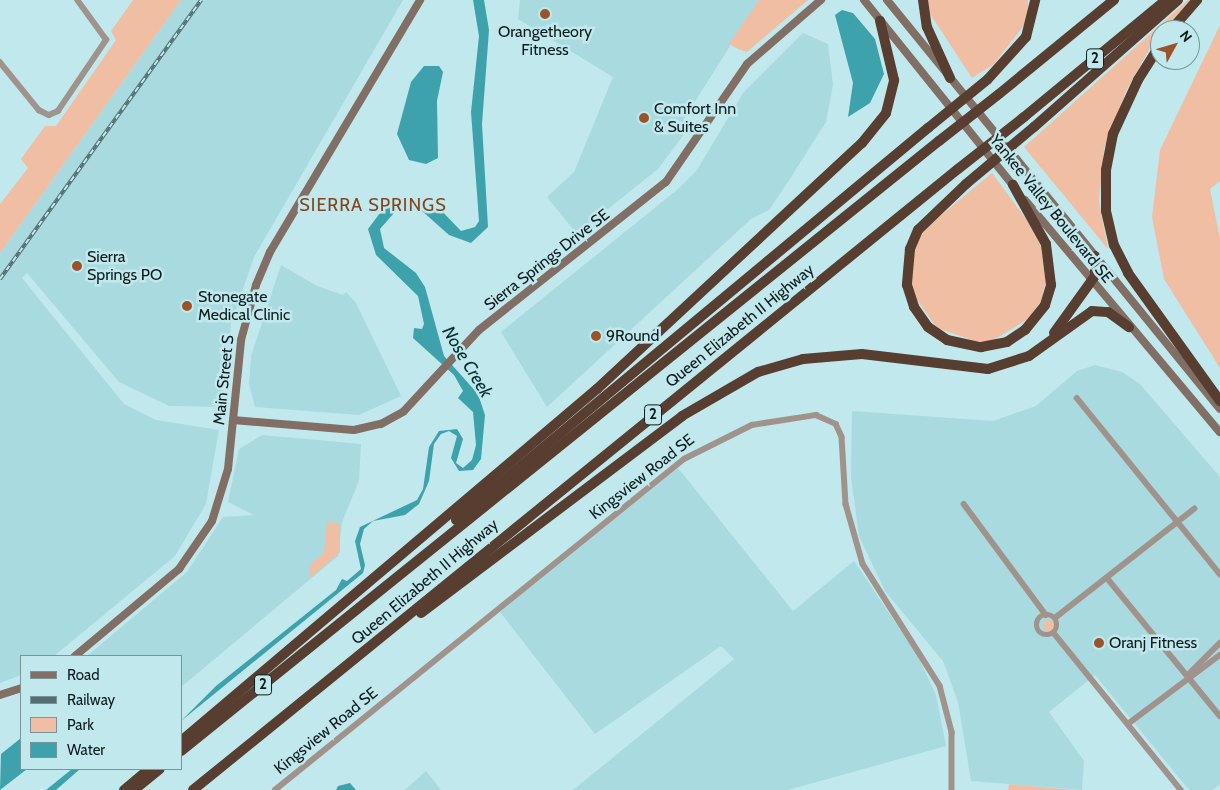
<!DOCTYPE html>
<html>
<head>
<meta charset="utf-8">
<style>
	body { margin:0 }
	#map { position:relative; width:1220px; height:790px; overflow:hidden; background:#c0e8ed; font-family:Cabin,sans-serif }
	div>[style] { position:absolute }
	[style*='--x'] { left:calc(var(--x)*1px); top:calc(var(--y)*1px); width:calc(var(--w)*1px); rotate:calc(var(--a)*1deg) }
	.built>* { inset:0; background:#a9dae0 }
	.green>* { inset:0; background:#f0bea3 }
	.round { border-radius:50% }
	.water>* { inset:0; background:#3da2ac }
	.street>* { height:5.5px; margin:-2.75px; padding:0 2.75px; transform-origin:2.75px; border-radius:2.75px; background:#a0938c }
	.street>.ring { margin:-2.75px; padding:0; box-sizing:content-box; background:none; border:5.5px solid #a0938c; border-radius:50% }
	.secondary>* { height:8px; margin:-4px; padding:0 4px; transform-origin:4px; border-radius:4px; background:#816e64 }
	.highway>* { height:10px; margin:-5px; padding:0 5px; transform-origin:5px; border-radius:5px; background:#573e30 }
	.rail>* { height:4px; margin-top:-2px; transform-origin:0; background:repeating-linear-gradient(90deg,#c0e8ed 0 5.5px,#556e71 0 11px); box-sizing:border-box; border-block:1px solid #556e71 }
	.highway-bridge>* { height:10px; margin:-5px; padding:0 5px; transform-origin:5px; border-radius:5px; background:#573e30 }
	.dots>* { width:14px; height:14px; translate:-50% -50%; box-sizing:border-box; border:2px solid #c0e8ed; border-radius:50% }
	span { translate:-50% -50%; white-space:nowrap; text-align:center; line-height:1.15; -webkit-text-stroke:5px #c0e8ed; paint-order:stroke }
	.shield-label span { padding:1px 4px; background:#c0e8ed; border:1px solid; border-radius:4px; -webkit-text-stroke-width:0 }
	.shield-label { font-size:15px; color:#0c1c1d; font-weight:700 }
	.poi-label { font-size:16px; color:#0c1c1d }
	.left { translate:0 -50%; text-align:left }
	.street-label { font-size:16px; color:#0c1c1d }
	.neighbourhood-label { font-size:18px; color:#83451e; letter-spacing:1px }
	.water-label { font-size:18px; color:#003035; font-style:italic }
	.legend { position:absolute; left:20px; top:655px; width:162px; height:115px; box-sizing:border-box; background:#c0e8ed; border:1px solid #78969a; margin:0; padding:6px 9px; list-style:none; font-size:15px; color:#0c1c1d }
	.legend li { display:flex; align-items:center; gap:10px; height:25px }
	.legend b { width:25px; border:1px solid #78969a }
	.north { position:absolute; left:1150px; top:20px; width:50px; height:50px; box-sizing:border-box; background:#c0e8ed; border:1px solid #78969a; border-radius:50%; rotate:51deg; font-size:14px; font-weight:700; line-height:20px; text-align:center; color:#0c1c1d }
	.north::after { content:''; display:block; margin:auto; width:18px; height:22px; background:#9a542a; clip-path:polygon(50% 0,100% 100%,50% 72%,0 100%) }
</style>
</head>
<body>
<div id="map">
	<div class="built">
		<div style="clip-path:polygon(181px 0,403px 0,254px 257px,231px 324px,222px 407px,169px 406px,119px 382px,27px 273px,22px 278px,124px 404px,156px 420px,219px 430px,206px 504px,175px 556px,54px 656px,21px 656px,21px 675px,0 683px,0 253px)"></div>
		<div style="clip-path:polygon(520px 0,759px 0,684px 119px,688px 129px,658px 169px,577px 234px,547px 197px,574px 172px,613px 77px,518px 19px)"></div>
		<div style="clip-path:polygon(803px 33px,828px 44px,833px 85px,826px 122px,786px 185px,769px 210px,751px 219px,547px 407px,501px 332px,678px 189px,697px 170px,743px 93px)"></div>
		<div style="clip-path:polygon(281px 265px,317px 286px,343px 295px,346px 292px,356px 303px,401px 396px,359px 415px,255px 407px,249px 384px,251px 356px)"></div>
		<div style="clip-path:polygon(1095px 365px,1122px 372px,1140px 384px,1220px 477px,1220px 784px,1213px 790px,1189px 790px,1095px 675px,1049px 712px,1084px 761px,1082px 790px,971px 781px,958px 702px,943px 661px,885px 591px,859px 536px,851px 477px,852px 411px,993px 421px,1036px 406px,1077px 371px)"></div>
		<div style="clip-path:polygon(262px 435px,361px 444px,359px 481px,342px 522px,338px 556px,181px 687px,181px 656px,87px 656px,187px 572px,223px 517px,254px 515px,228px 502px,239px 449px)"></div>
		<div style="clip-path:polygon(678px 468px,793px 611px,854px 561px,918px 656px,936px 695px,946px 746px,788px 790px,573px 790px,734px 659px,721px 646px,595px 734px,500px 612px)"></div>
		<div style="clip-path:polygon(426px 771px,441px 790px,405px 790px)"></div>
	</div>
	<div class="green">
		<div style="clip-path:polygon(133px 0,181px 0,0 253px,0 204px,28px 168px,21px 159px,45px 126px,56px 126px,116px 40px,111px 31px)"></div>
		<div style="clip-path:polygon(759px 0,808px 0,747px 52px,738px 49px,729px 44px)"></div>
		<div style="clip-path:polygon(928px 0,1028px 0,1028px 20px,994px 64px,972px 78px,927px 9px)"></div>
		<div style="clip-path:polygon(1188px 0,1194px 0,1166px 30px,1160px 30px,1126px 91px,1104px 149px,1099px 201px,1108px 249px,1024px 147px)"></div>
		<div style="clip-path:polygon(1220px 25px,1220px 181px,1210px 189px,1220px 239px,1220px 368px,1164px 279px,1152px 217px,1160px 150px)"></div>
		<div style="clip-path:polygon(992px 173px,1034px 230px,1044px 253px,1046px 281px,1041px 301px,1028px 319px,992px 341px,975px 341px,937px 328px,913px 294px,909px 272px,916px 243px,927px 227px)"></div>
		<div style="clip-path:polygon(327px 522px,340px 523px,340px 552px,310px 578px,309px 566px,324px 553px)"></div>
		<div class="round" style="left:1042.5px;top:619.5px;width:11px;height:11px"></div>
		<div style="clip-path:polygon(1009px 784px,1075px 790px,1008px 790px)"></div>
	</div>
	<div class="water">
		<div style="clip-path:polygon(473px 0,484px 0,489px 30px,482px 124px,488px 227px,471px 243px,449px 235px,422px 211px,405px 209px,394px 213px,380px 229px,384px 248px,416px 273px,425px 287px,444px 356px,478px 394px,485px 415px,481px 459px,473px 470px,459px 471px,451px 458px,457px 436px,449px 431px,441px 434px,434px 444px,429px 481px,419px 504px,405px 515px,373px 521px,364px 529px,360px 544px,365px 565px,363px 573px,181px 721px,216px 686px,336px 590px,342px 579px,347px 581px,361px 569px,355px 541px,360px 527px,417px 500px,423px 489px,429px 447px,439px 431px,457px 429px,463px 439px,456px 463px,463px 468px,472px 460px,476px 445px,473px 412px,458px 398px,463px 391px,454px 375px,413px 338px,414px 328px,422px 329px,424px 324px,418px 296px,376px 255px,368px 229px,386px 205px,409px 197px,435px 204px,461px 231px,475px 227px,479px 221px,471px 112px,479px 36px)"></div>
		<div style="clip-path:polygon(842px 10px,853px 13px,875px 39px,884px 74px,870px 103px,848px 117px,853px 83px,835px 15px)"></div>
		<div style="clip-path:polygon(424px 66px,439px 66px,443px 72px,437px 101px,438px 158px,426px 164px,409px 160px,397px 134px,411px 82px)"></div>
		<div style="clip-path:polygon(21px 738px,21px 769px,27px 769px,0 790px,1px 754px)"></div>
		<div style="clip-path:polygon(72px 769px,80px 769px,56px 790px,46px 790px)"></div>
		<div style="clip-path:polygon(350px 783px,356px 790px,336px 790px,338px 786px)"></div>
	</div>
	<div class="street">
		<div style="--x:0;--y:62;--w:62;--a:50.9"></div>
		<div style="--x:39;--y:110;--w:11;--a:27"></div>
		<div style="--x:49;--y:115;--w:10;--a:-24"></div>
		<div style="--x:58;--y:111;--w:86;--a:-55.9"></div>
		<div style="--x:106;--y:40;--w:49;--a:-125.9"></div>
		<div style="--x:1077;--y:398;--w:227;--a:50.9"></div>
		<div style="--x:964;--y:504;--w:138;--a:53.5"></div>
		<div style="--x:1108;--y:579;--w:177;--a:50.7"></div>
		<div class="ring" style="left:1037px;top:615px;width:14.5px;height:14.5px"></div>
		<div style="--x:1055;--y:618;--w:177;--a:-38.1"></div>
		<div style="--x:1054;--y:633;--w:202;--a:51"></div>
		<div style="--x:1189;--y:674;--w:44;--a:-45"></div>
		<div style="--x:1128;--y:724;--w:115;--a:-36.9"></div>
		<div style="--x:275;--y:790;--w:526;--a:-38.98"></div>
		<div style="--x:684;--y:459;--w:76;--a:-26.6"></div>
		<div style="--x:752;--y:425;--w:65;--a:-8.9"></div>
		<div style="--x:816;--y:415;--w:22;--a:24"></div>
		<div style="--x:836;--y:424;--w:14;--a:65"></div>
		<div style="--x:842;--y:437;--w:67;--a:86.6"></div>
		<div style="--x:846;--y:504;--w:62;--a:74.2"></div>
		<div style="--x:863;--y:564;--w:144;--a:57.7"></div>
		<div style="--x:940;--y:686;--w:48;--a:75.4"></div>
		<div style="--x:952;--y:732;--w:58;--a:90"></div>
	</div>
	<div class="secondary">
		<div style="--x:864;--y:0;--w:243;--a:51.2"></div>
		<div style="--x:887;--y:0;--w:527;--a:50.85"></div>
		<div style="--x:1025;--y:200;--w:303;--a:50"></div>
		<div style="--x:233;--y:420;--w:121;--a:4.7"></div>
		<div style="--x:354;--y:430;--w:28;--a:-13"></div>
		<div style="--x:381;--y:424;--w:26;--a:-29"></div>
		<div style="--x:404;--y:411;--w:110;--a:-47.2"></div>
		<div style="--x:479;--y:330;--w:238;--a:-38.4"></div>
		<div style="--x:666;--y:182;--w:143;--a:-55.5"></div>
		<div style="--x:747;--y:64;--w:98;--a:-40.9"></div>
		<div style="--x:75;--y:656;--w:136;--a:-39.9"></div>
		<div style="--x:179;--y:569;--w:58;--a:-55.5"></div>
		<div style="--x:212;--y:521;--w:54;--a:-72.9"></div>
		<div style="--x:228;--y:469;--w:130;--a:-84.2"></div>
		<div style="--x:241;--y:340;--w:57;--a:-74.7"></div>
		<div style="--x:256;--y:285;--w:36;--a:-67"></div>
		<div style="--x:270;--y:252;--w:293;--a:-59.2"></div>
		<div style="--x:0;--y:695;--w:22;--a:-18"></div>
	</div>
	<div class="highway">
		<div style="--x:923;--y:0;--w:27;--a:82"></div>
		<div style="--x:927;--y:27;--w:56;--a:65.7"></div>
		<div style="--x:1171;--y:30;--w:40;--a:-49"></div>
		<div style="--x:1160;--y:45;--w:41;--a:122.2"></div>
		<div style="--x:1138;--y:80;--w:60;--a:114.8"></div>
		<div style="--x:1113;--y:134;--w:37;--a:101"></div>
		<div style="--x:1106;--y:170;--w:41;--a:90"></div>
		<div style="--x:1106;--y:211;--w:35;--a:77"></div>
		<div style="--x:1114;--y:245;--w:31;--a:63"></div>
		<div style="--x:1128;--y:273;--w:158;--a:54.3"></div>
		<div style="--x:988;--y:79;--w:57;--a:-47.9"></div>
		<div style="--x:1026;--y:37;--w:38;--a:-76"></div>
		<div style="--x:999;--y:94;--w:149;--a:-39.3"></div>
		<div style="--x:1024;--y:117;--w:184;--a:-39.5"></div>
		<div style="--x:1034;--y:127;--w:192;--a:-41.4"></div>
		<div style="--x:966;--y:184;--w:66;--a:136.2"></div>
		<div style="--x:918;--y:230;--w:21;--a:113"></div>
		<div style="--x:910;--y:249;--w:36;--a:95"></div>
		<div style="--x:907;--y:285;--w:23;--a:72"></div>
		<div style="--x:914;--y:307;--w:24;--a:55"></div>
		<div style="--x:928;--y:327;--w:23;--a:34"></div>
		<div style="--x:947;--y:340;--w:35;--a:12"></div>
		<div style="--x:981;--y:347;--w:26;--a:-11"></div>
		<div style="--x:1007;--y:342;--w:22;--a:-34"></div>
		<div style="--x:1025;--y:330;--w:32;--a:-51"></div>
		<div style="--x:1045;--y:305;--w:21;--a:-73"></div>
		<div style="--x:1051;--y:285;--w:41;--a:-97"></div>
		<div style="--x:1046;--y:244;--w:68;--a:-119.2"></div>
		<div style="--x:1054;--y:333;--w:70;--a:-54.3"></div>
		<div style="--x:1095;--y:276;--w:20;--a:-90"></div>
		<div style="--x:456;--y:520;--w:614;--a:-39.71"></div>
		<div style="--x:421;--y:613;--w:327;--a:-37"></div>
		<div style="--x:682;--y:416;--w:88;--a:-30.1"></div>
		<div style="--x:758;--y:372;--w:47;--a:-16.1"></div>
		<div style="--x:803;--y:359;--w:59;--a:-4.8"></div>
		<div style="--x:862;--y:354;--w:127;--a:6.8"></div>
		<div style="--x:988;--y:369;--w:43;--a:-17.6"></div>
		<div style="--x:1029;--y:356;--w:77;--a:-35.5"></div>
		<div style="--x:1092;--y:311;--w:16;--a:4"></div>
		<div style="--x:1108;--y:312;--w:26;--a:36"></div>
		<div style="--x:181;--y:741;--w:545;--a:-40.24"></div>
		<div style="--x:597;--y:389;--w:362;--a:-42.9"></div>
		<div style="--x:862;--y:143;--w:38;--a:-51"></div>
		<div style="--x:886;--y:113;--w:34;--a:-76"></div>
		<div style="--x:894;--y:80;--w:61;--a:-103.3"></div>
		<div style="--x:181;--y:751;--w:973;--a:-38.83"></div>
		<div style="--x:124;--y:790;--w:33;--a:-40"></div>
		<div style="--x:134;--y:790;--w:33;--a:-39"></div>
		<div style="--x:193;--y:790;--w:985;--a:-39.07"></div>
	</div>
	<div class="rail">
		<div style="--x:0;--y:279;--w:344;--a:-54.2"></div>
	</div>
	<div class="highway-bridge">
		<div style="--x:928;--y:128;--w:77;--a:-39.2"></div>
		<div style="--x:939;--y:141;--w:76;--a:-38.1"></div>
		<div style="--x:958;--y:169;--w:84;--a:-38.2"></div>
		<div style="--x:966;--y:184;--w:89;--a:-40"></div>
	</div>
	<div class="dots">
		<div style="left:545px;top:14px;background:#9a542a"></div>
		<div style="left:644px;top:118px;background:#9a542a"></div>
		<div style="left:77px;top:266px;background:#9a542a"></div>
		<div style="left:187px;top:306px;background:#9a542a"></div>
		<div style="left:596px;top:336px;background:#9a542a"></div>
		<div style="left:1099px;top:643px;background:#9a542a"></div>
	</div>
	<div class="shield-label">
		<span style="left:1095px;top:59px">2</span>
		<span style="left:653px;top:415px">2</span>
		<span style="left:263px;top:685px">2</span>
	</div>
	<div class="poi-label">
		<span style="left:545px;top:41px">Orangetheory<br>Fitness</span>
		<span class="left" style="left:654px;top:118px">Comfort Inn<br>&amp; Suites</span>
		<span class="left" style="left:87px;top:266px">Sierra<br>Springs PO</span>
		<span class="left" style="left:198px;top:306px">Stonegate<br>Medical Clinic</span>
		<span class="left" style="left:606px;top:336px">9Round</span>
		<span class="left" style="left:1109px;top:643px">Oranj Fitness</span>
	</div>
	<div class="street-label">
		<span style="left:1051px;top:209px;rotate:51deg">Yankee Valley Boulevard SE</span>
		<span style="left:547px;top:260px;rotate:-38deg">Sierra Springs Drive SE</span>
		<span style="left:740px;top:326px;rotate:-39deg">Queen Elizabeth II Highway</span>
		<span style="left:224px;top:380px;rotate:-84deg">Main Street S</span>
		<span style="left:642px;top:477px;rotate:-38deg">Kingsview Road SE</span>
		<span style="left:425px;top:582px;rotate:-40deg">Queen Elizabeth II Highway</span>
		<span style="left:326px;top:731px;rotate:-39deg">Kingsview Road SE</span>
	</div>
	<div class="neighbourhood-label">
		<span style="left:373px;top:205px">SIERRA SPRINGS</span>
	</div>
	<div class="water-label">
		<span style="left:467px;top:362px;rotate:59deg">Nose Creek</span>
	</div>
	<ul class="legend">
	<li><b style="height:6px;background:#816e64"></b>Road</li>
	<li><b style="height:6px;background:#556e71"></b>Railway</li>
	<li><b style="height:14px;background:#f0bea3"></b>Park</li>
	<li><b style="height:14px;background:#3da2ac"></b>Water</li>
	</ul>
	<div class="north">N</div>
</div>
</body>
</html>
